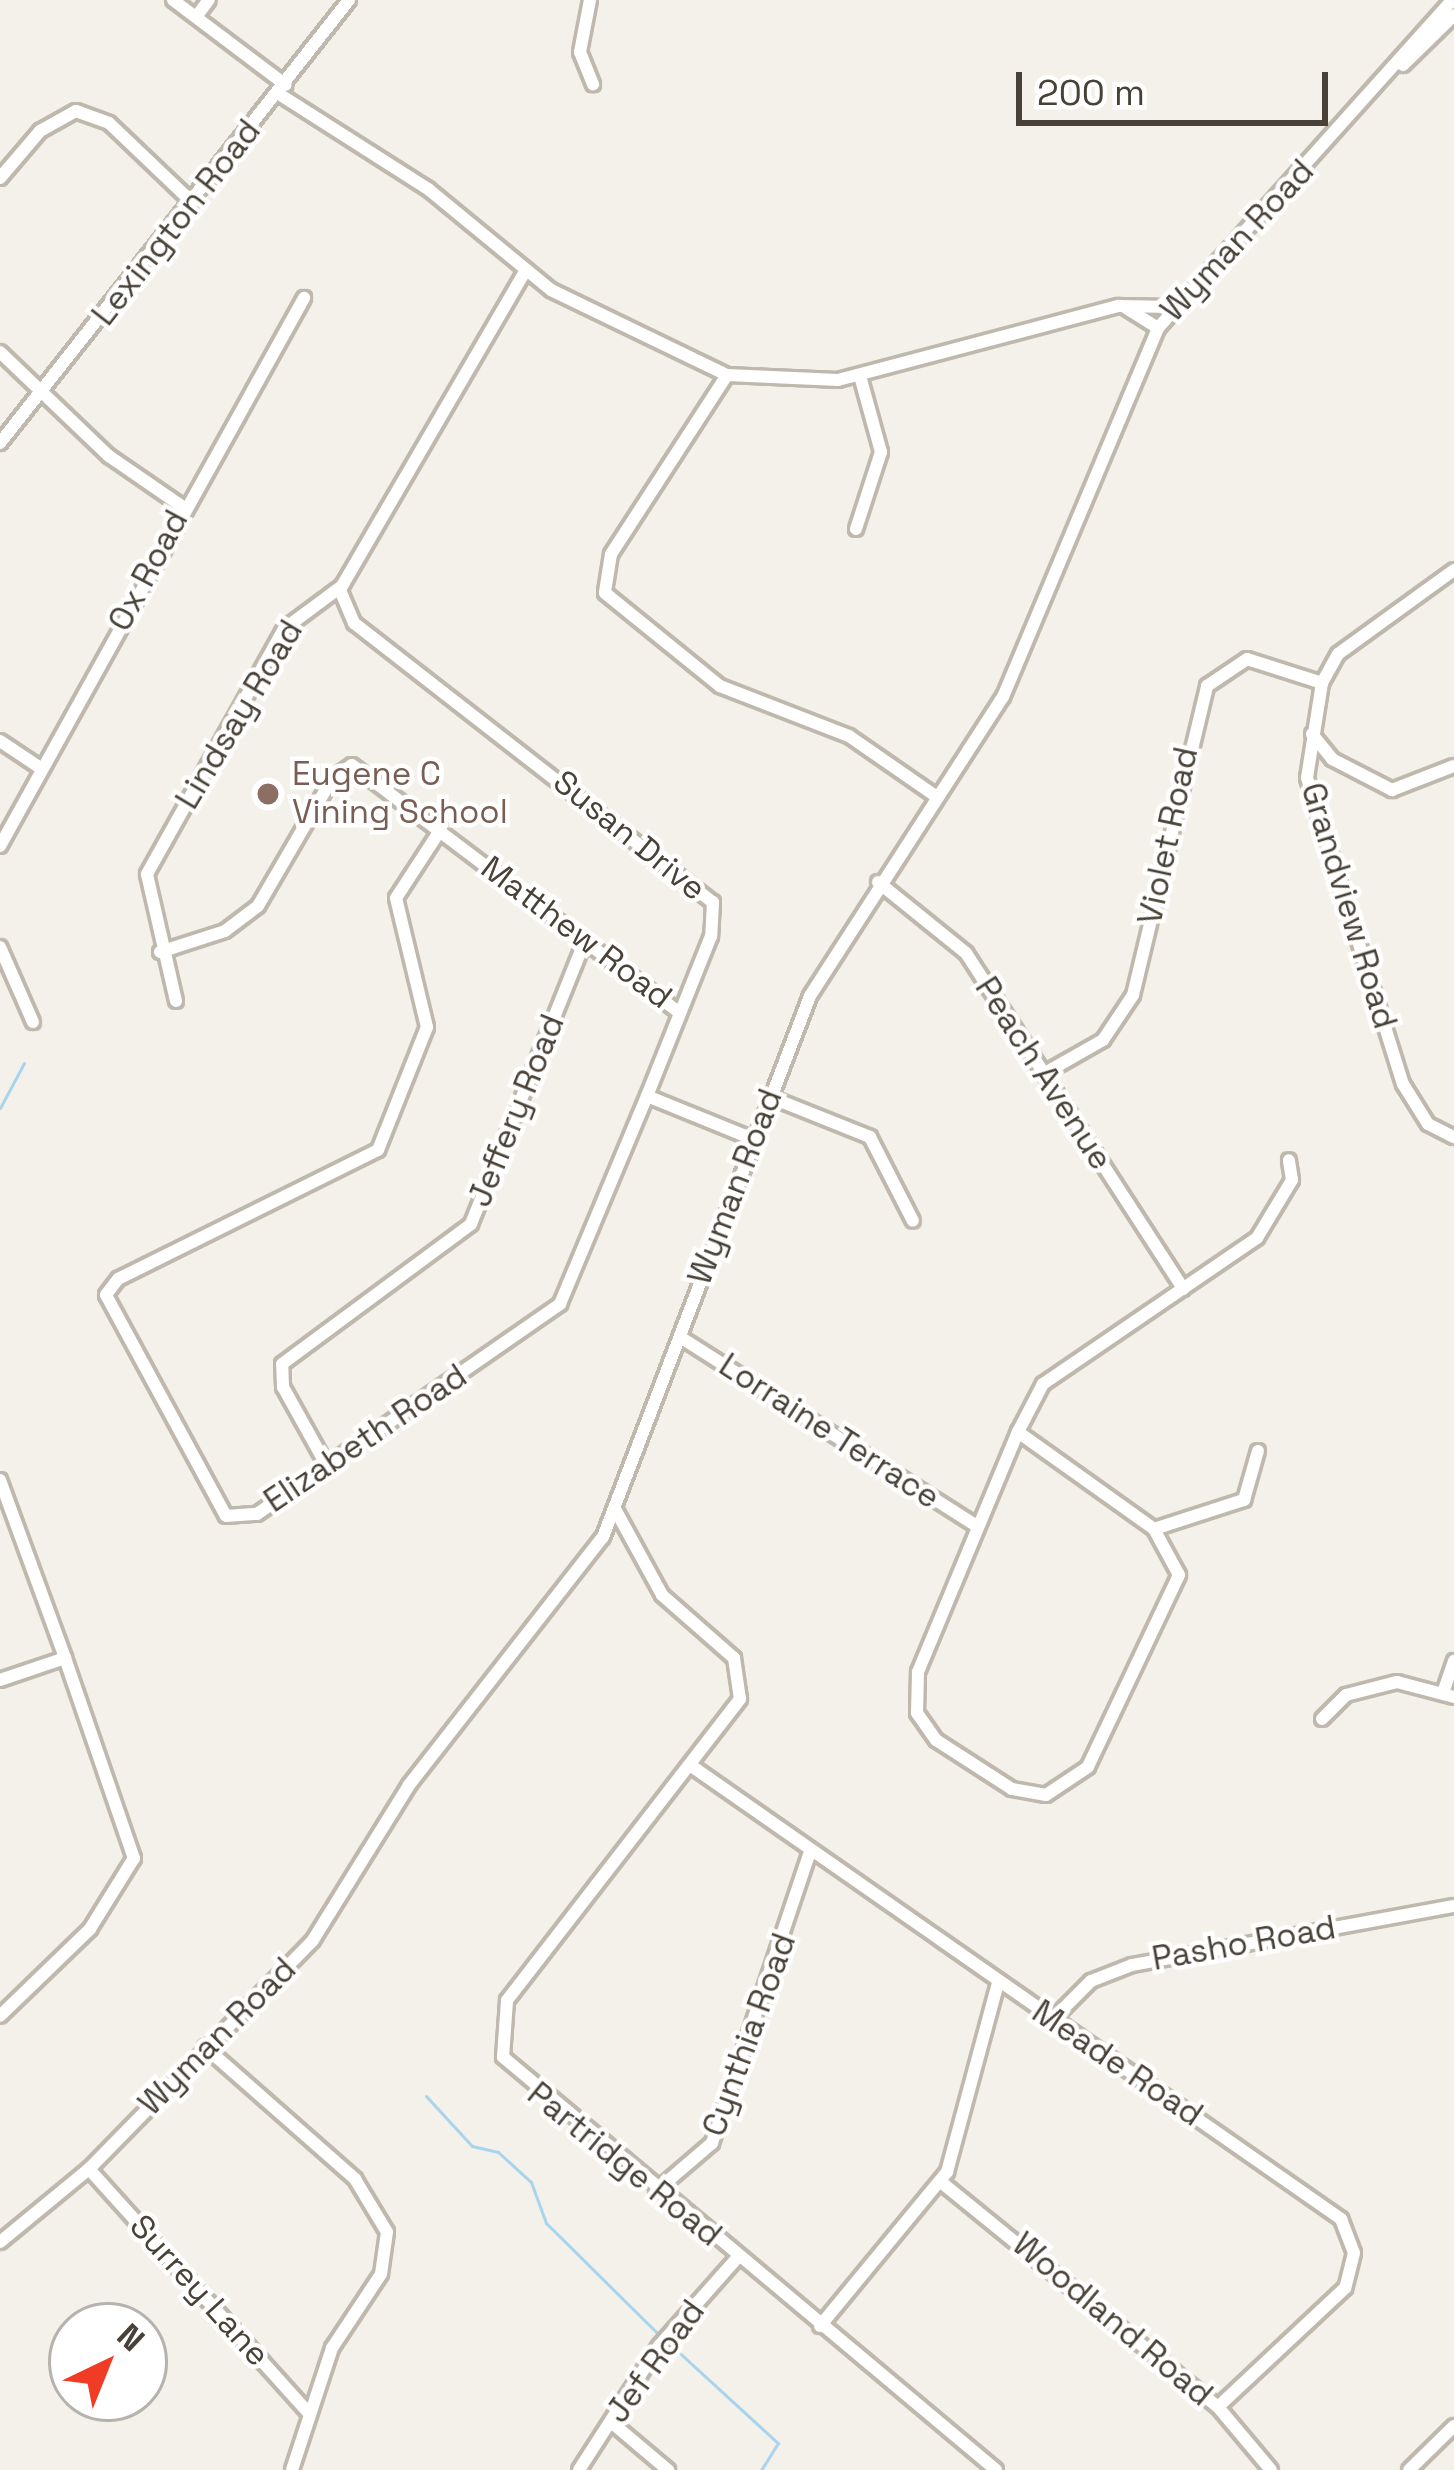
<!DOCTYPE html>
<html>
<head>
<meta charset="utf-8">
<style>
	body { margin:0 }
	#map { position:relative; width:1454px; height:2470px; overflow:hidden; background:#f4f1ea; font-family:"Space Grotesk",sans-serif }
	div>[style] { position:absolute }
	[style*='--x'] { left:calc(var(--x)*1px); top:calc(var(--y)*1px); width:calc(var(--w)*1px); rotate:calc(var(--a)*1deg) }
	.stream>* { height:3px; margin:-1.5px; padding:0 1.5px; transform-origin:1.5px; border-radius:1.5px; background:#a9d4ed }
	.roads { filter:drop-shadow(3px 0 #bfb8ad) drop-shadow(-3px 0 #bfb8ad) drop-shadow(0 3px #bfb8ad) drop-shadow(0 -3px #bfb8ad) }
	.minor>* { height:12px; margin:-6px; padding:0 6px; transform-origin:6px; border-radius:6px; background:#fff }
	.dots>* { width:33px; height:33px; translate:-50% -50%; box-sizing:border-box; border:6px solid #fff; border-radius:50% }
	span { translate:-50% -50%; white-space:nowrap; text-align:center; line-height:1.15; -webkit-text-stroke:9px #fff; paint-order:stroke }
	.street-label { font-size:33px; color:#484138 }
	.education-label { font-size:33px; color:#785e54 }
	.left { translate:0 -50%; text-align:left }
	.north { position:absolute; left:48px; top:2302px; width:120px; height:120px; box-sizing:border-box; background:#fff; border:3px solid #b6b3af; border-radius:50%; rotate:43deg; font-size:33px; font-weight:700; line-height:48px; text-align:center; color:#484138 }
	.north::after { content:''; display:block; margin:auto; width:42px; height:54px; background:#f03c25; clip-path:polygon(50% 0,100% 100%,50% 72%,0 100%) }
	.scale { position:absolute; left:1016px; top:72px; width:312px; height:54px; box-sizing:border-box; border:6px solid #484138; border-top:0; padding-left:15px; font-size:36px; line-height:42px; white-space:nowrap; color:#484138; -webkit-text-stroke:9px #fff; paint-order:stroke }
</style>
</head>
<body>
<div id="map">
	<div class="stream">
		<div style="--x:0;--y:1108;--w:51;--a:-61.9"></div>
		<div style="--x:426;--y:2096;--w:68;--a:47.4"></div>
		<div style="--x:472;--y:2146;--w:27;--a:13"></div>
		<div style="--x:498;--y:2152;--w:45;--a:42.3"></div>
		<div style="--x:531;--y:2182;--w:44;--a:69.9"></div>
		<div style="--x:546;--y:2223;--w:155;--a:44.7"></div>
		<div style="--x:672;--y:2346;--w:144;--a:42.5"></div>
		<div style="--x:778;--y:2443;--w:32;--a:122"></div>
	</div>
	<div class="roads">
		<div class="minor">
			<div style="--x:173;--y:0;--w:141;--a:37"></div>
			<div style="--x:590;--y:0;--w:53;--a:100.9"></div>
			<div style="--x:580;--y:52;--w:35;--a:68"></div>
			<div style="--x:196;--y:17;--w:21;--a:-53"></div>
			<div style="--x:1403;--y:65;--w:71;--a:-44.4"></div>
			<div style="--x:279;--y:94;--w:177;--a:32.5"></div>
			<div style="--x:428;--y:189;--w:159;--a:39.4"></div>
			<div style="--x:551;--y:290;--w:195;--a:25.8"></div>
			<div style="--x:727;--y:375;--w:111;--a:2.6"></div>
			<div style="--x:838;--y:380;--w:291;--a:-14.8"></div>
			<div style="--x:1119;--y:306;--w:53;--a:1.1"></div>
			<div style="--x:0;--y:178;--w:62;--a:-49.6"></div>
			<div style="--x:40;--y:131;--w:41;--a:-29.1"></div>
			<div style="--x:76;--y:111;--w:35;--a:20"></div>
			<div style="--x:109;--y:123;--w:115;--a:43.6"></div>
			<div style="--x:1126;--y:308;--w:38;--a:32"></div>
			<div style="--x:0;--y:352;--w:151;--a:43.7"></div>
			<div style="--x:109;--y:456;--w:90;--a:34.6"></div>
			<div style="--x:727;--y:375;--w:213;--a:122.9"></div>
			<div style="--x:611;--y:554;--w:39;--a:99"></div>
			<div style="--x:605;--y:593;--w:148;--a:39"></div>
			<div style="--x:720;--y:686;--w:138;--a:21.2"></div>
			<div style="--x:849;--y:736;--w:107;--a:34.7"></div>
			<div style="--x:0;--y:443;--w:564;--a:-51.77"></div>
			<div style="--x:856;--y:529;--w:81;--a:-72"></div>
			<div style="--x:881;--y:452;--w:79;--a:-105.4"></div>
			<div style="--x:1454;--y:570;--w:143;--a:144.1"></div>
			<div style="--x:1338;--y:654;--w:33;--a:119"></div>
			<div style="--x:1322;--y:683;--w:96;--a:99"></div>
			<div style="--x:1307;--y:778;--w:321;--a:72.6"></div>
			<div style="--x:1403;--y:1084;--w:47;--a:58"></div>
			<div style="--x:1428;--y:1124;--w:29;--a:27"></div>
			<div style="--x:340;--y:590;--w:36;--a:67"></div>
			<div style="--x:354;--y:623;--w:455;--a:37.9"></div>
			<div style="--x:713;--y:902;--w:34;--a:93"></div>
			<div style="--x:711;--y:936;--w:172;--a:111.8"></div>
			<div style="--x:1312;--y:734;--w:32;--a:51"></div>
			<div style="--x:1332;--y:759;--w:68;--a:27.3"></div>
			<div style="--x:1392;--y:790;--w:66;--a:-21.2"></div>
			<div style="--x:0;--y:741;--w:50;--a:33.7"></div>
			<div style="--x:441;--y:829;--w:82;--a:123.1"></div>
			<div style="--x:396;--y:898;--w:133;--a:76.5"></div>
			<div style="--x:427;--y:1027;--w:132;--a:111.7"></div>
			<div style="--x:378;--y:1150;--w:290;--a:153.6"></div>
			<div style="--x:118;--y:1279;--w:20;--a:127"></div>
			<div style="--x:106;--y:1295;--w:251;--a:61.5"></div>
			<div style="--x:226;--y:1516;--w:31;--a:-4"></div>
			<div style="--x:257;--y:1514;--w:369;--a:-34.7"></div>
			<div style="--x:560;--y:1304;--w:225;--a:-67.3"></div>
			<div style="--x:647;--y:1096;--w:114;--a:22.1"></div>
			<div style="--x:0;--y:846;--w:627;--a:-60.98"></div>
			<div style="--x:878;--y:882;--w:113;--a:38.9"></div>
			<div style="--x:966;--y:953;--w:400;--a:57.1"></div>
			<div style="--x:0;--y:947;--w:82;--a:66.3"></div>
			<div style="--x:160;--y:952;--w:68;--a:-17.9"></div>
			<div style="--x:225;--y:931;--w:41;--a:-37.1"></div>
			<div style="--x:258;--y:906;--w:147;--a:-59.8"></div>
			<div style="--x:332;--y:779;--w:24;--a:-35"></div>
			<div style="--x:352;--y:765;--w:411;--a:37.1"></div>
			<div style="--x:176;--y:1001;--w:130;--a:-102.9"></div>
			<div style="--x:147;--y:874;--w:281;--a:-60.8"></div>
			<div style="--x:284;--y:629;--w:72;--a:-36.6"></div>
			<div style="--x:342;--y:586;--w:363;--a:-59.8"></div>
			<div style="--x:1045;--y:1073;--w:67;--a:-29.6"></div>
			<div style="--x:1103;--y:1040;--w:54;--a:-56.3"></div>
			<div style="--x:1133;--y:995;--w:318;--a:-76.5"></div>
			<div style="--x:1207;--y:686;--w:48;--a:-34"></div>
			<div style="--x:1247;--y:659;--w:79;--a:17.7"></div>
			<div style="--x:770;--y:1097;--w:108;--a:21.8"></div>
			<div style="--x:870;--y:1137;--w:94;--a:62.9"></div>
			<div style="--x:680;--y:1337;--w:353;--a:32.5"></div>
			<div style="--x:1018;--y:1432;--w:167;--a:35.5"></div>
			<div style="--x:1154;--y:1529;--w:52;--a:61.5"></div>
			<div style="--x:1179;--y:1575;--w:212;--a:115.4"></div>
			<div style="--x:1088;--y:1767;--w:50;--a:146.3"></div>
			<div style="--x:1046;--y:1795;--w:35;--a:-170"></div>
			<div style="--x:1012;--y:1789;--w:90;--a:-147.2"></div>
			<div style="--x:936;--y:1740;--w:33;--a:-125"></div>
			<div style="--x:917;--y:1713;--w:41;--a:-88.6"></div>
			<div style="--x:918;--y:1672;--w:260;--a:-67.4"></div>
			<div style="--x:1018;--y:1432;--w:54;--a:-62.5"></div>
			<div style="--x:1043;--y:1384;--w:259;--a:-34.3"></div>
			<div style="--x:1257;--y:1238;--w:68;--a:-58.9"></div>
			<div style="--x:1292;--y:1180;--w:20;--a:-99"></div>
			<div style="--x:327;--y:1466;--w:90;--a:-119.1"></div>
			<div style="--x:283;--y:1387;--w:23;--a:-92"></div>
			<div style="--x:282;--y:1364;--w:235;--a:-36.5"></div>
			<div style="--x:471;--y:1224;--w:306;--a:-68.1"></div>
			<div style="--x:0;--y:1480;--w:189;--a:69.9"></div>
			<div style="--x:615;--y:1509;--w:98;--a:61.3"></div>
			<div style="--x:662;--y:1595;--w:96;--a:41.2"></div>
			<div style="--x:734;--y:1658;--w:41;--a:81.7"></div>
			<div style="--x:740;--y:1699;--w:381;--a:127.7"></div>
			<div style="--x:507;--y:2001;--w:56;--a:94.1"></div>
			<div style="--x:503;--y:2057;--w:643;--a:39.95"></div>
			<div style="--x:1154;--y:1529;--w:95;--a:-17.9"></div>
			<div style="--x:1244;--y:1500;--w:51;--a:-74.1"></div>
			<div style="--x:0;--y:1680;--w:69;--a:-18.7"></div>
			<div style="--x:65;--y:1658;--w:212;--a:71"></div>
			<div style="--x:134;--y:1858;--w:84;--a:121.8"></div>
			<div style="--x:90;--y:1929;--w:125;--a:136"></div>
			<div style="--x:1444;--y:1690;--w:31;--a:-71"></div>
			<div style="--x:1322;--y:1719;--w:34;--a:-45"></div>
			<div style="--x:1346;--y:1695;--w:53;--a:-14.3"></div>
			<div style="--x:1397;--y:1682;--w:59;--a:14.7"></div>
			<div style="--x:690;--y:1765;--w:794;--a:34.89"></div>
			<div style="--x:1341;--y:2219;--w:36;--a:69"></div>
			<div style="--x:1354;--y:2253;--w:36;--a:104"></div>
			<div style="--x:1345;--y:2288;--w:174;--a:136.9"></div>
			<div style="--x:1052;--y:2020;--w:55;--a:-45"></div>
			<div style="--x:1091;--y:1981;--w:44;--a:-21.3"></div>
			<div style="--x:1132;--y:1965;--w:327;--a:-10.4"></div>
			<div style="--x:205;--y:2047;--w:200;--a:41.3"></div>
			<div style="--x:355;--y:2179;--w:62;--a:58.9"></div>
			<div style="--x:387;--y:2232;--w:42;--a:98.1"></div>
			<div style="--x:381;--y:2274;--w:89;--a:123.5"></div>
			<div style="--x:332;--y:2348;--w:128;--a:108.2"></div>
			<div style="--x:89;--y:2169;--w:329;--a:48"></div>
			<div style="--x:941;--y:2182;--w:357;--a:39.1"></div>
			<div style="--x:1218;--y:2407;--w:82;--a:49.9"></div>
			<div style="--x:656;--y:2191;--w:74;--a:-40.6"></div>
			<div style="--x:712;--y:2143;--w:304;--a:-71.4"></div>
			<div style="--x:0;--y:2242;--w:115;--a:-39.4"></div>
			<div style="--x:89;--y:2169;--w:320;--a:-45.6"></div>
			<div style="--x:313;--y:1940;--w:182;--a:-58.2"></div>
			<div style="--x:409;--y:1785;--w:315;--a:-52"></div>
			<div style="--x:603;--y:1537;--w:579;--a:-69.06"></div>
			<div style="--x:810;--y:996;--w:356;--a:-57.2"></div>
			<div style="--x:1003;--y:697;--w:400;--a:-67.2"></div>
			<div style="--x:1158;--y:328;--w:440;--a:-48.1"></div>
			<div style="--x:820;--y:2326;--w:200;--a:-50.5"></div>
			<div style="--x:947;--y:2172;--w:196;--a:-74.9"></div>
			<div style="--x:611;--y:2422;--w:75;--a:40.1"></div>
			<div style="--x:579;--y:2470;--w:148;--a:-57.2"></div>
			<div style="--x:659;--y:2346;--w:118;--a:-48.4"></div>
			<div style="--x:1409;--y:2470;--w:63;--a:-44.4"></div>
		</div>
	</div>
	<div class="dots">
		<div style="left:268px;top:794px;background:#8d6e63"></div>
	</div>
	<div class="street-label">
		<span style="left:177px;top:223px;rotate:-52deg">Lexington Road</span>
		<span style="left:1238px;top:241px;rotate:-47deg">Wyman Road</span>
		<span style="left:149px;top:571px;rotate:-62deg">Ox Road</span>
		<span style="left:240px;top:715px;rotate:-59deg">Lindsay Road</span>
		<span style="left:629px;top:836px;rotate:39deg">Susan Drive</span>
		<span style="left:1169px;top:836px;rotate:-78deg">Violet Road</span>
		<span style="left:1348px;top:906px;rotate:73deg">Grandview Road</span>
		<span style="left:576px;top:933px;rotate:37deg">Matthew Road</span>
		<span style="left:1043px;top:1074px;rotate:57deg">Peach Avenue</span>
		<span style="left:517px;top:1111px;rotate:-68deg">Jeffery Road</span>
		<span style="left:736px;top:1187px;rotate:-69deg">Wyman Road</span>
		<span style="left:829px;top:1432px;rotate:33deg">Lorraine Terrace</span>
		<span style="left:366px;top:1439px;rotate:-34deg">Elizabeth Road</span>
		<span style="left:1244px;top:1944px;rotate:-10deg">Pasho Road</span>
		<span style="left:750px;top:2035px;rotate:-70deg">Cynthia Road</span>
		<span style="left:218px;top:2037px;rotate:-45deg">Wyman Road</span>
		<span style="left:1117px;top:2064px;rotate:34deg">Meade Road</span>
		<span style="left:624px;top:2165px;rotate:39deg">Partridge Road</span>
		<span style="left:199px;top:2291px;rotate:48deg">Surrey Lane</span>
		<span style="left:1112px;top:2320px;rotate:40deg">Woodland Road</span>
		<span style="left:656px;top:2362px;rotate:-54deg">Jef Road</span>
	</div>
	<div class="education-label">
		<span class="left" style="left:292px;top:794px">Eugene C<br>Vining School</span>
	</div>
	<div class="north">N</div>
	<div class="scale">200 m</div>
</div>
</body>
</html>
